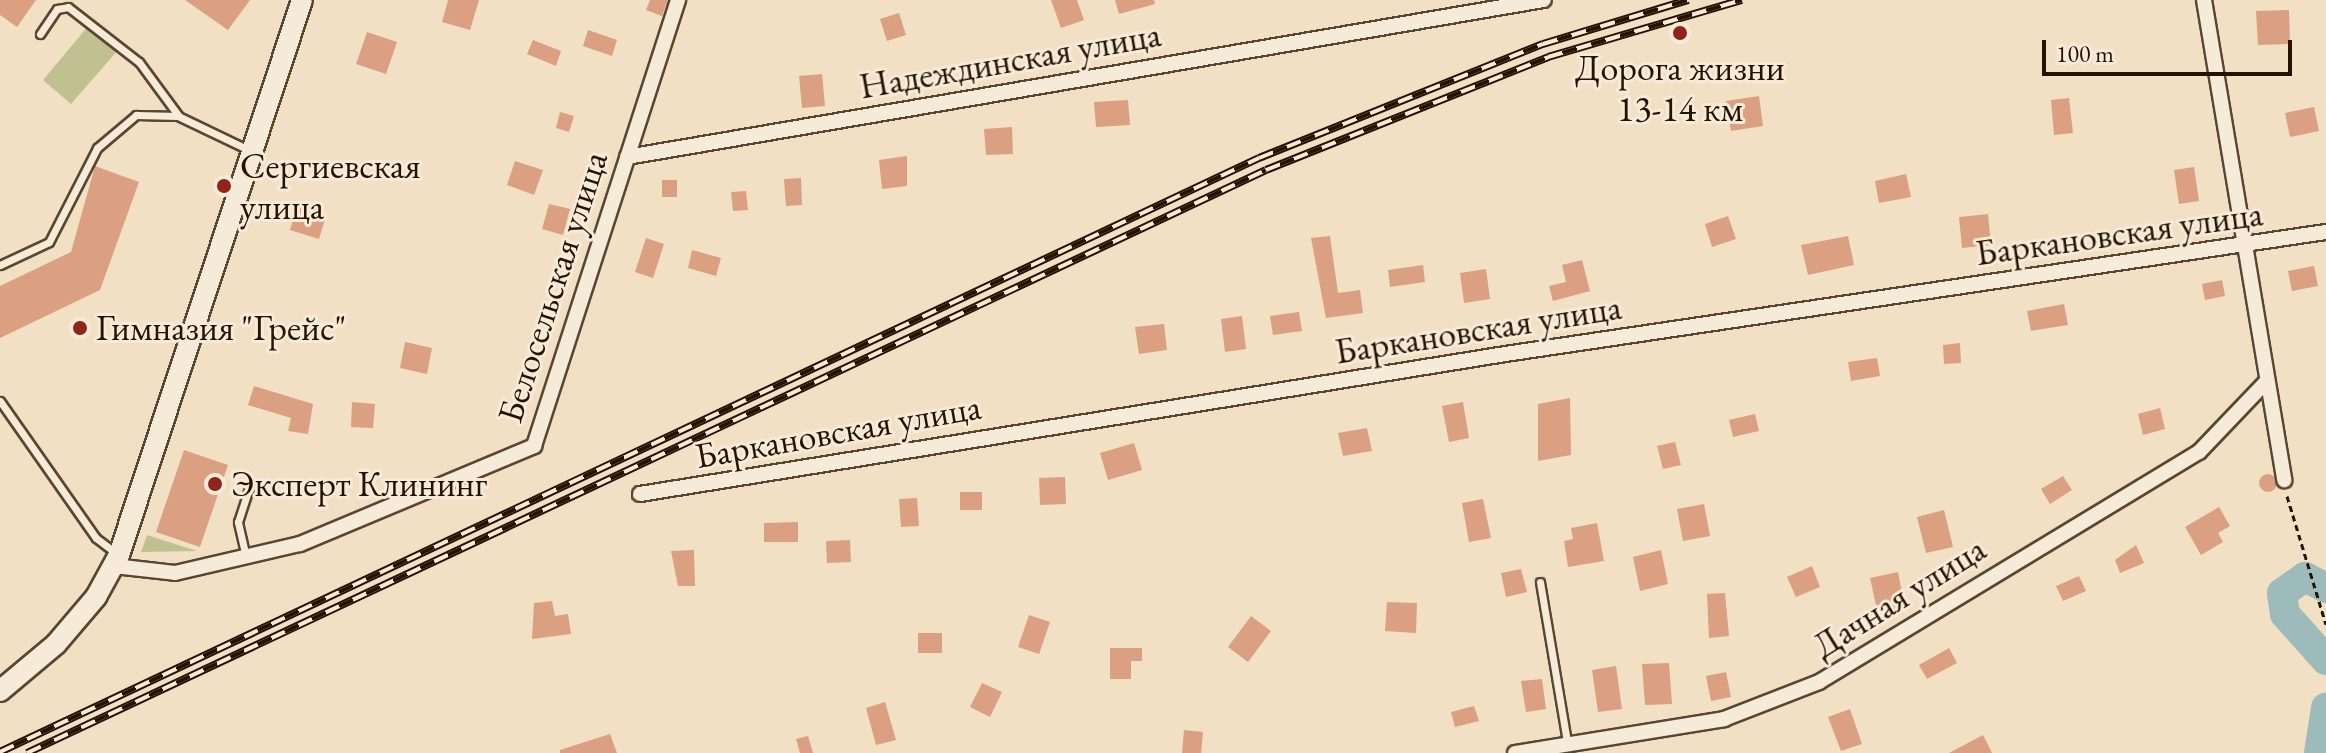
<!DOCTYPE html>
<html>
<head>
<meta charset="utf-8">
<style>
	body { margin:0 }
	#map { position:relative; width:2326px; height:753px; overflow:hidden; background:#f1e0c4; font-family:"EB Garamond",serif }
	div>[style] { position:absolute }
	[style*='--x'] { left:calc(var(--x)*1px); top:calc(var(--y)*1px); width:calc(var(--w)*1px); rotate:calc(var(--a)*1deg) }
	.green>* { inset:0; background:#c1c090 }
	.river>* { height:30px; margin:-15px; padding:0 15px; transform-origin:15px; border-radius:15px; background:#9cbbba }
	.building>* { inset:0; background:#db9f81 }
	.round { border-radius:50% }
	.path>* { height:3px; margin-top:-1.5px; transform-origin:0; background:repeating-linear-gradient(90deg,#261200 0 6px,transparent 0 10px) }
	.roads { filter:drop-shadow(2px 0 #594631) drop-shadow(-2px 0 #594631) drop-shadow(0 2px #594631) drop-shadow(0 -2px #594631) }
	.lane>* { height:7px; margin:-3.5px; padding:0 3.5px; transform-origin:3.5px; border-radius:3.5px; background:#f6ebd9 }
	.street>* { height:14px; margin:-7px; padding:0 7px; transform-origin:7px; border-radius:7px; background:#f6ebd9 }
	.secondary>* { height:20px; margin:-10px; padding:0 10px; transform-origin:10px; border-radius:10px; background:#f6ebd9 }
	.rail>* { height:8px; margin-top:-4px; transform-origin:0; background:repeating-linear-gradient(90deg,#f6ebd9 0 15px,#261200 0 30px); box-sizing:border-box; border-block:2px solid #261200 }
	.dots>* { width:22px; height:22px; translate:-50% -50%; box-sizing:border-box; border:4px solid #f6ebd9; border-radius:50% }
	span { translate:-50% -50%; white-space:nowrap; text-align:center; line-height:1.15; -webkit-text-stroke:6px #f6ebd9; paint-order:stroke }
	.street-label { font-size:36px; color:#261200 }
	.poi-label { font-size:36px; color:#261200 }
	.left { translate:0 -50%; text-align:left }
	.scale { position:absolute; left:2042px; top:40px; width:250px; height:36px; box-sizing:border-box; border:4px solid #261200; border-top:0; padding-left:10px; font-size:24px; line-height:28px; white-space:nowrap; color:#261200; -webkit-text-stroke:6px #f6ebd9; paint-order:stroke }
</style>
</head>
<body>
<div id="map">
	<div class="green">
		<div style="clip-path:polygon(89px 25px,118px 50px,71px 104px,43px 80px)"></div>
		<div style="clip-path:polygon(147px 535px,197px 551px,141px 552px)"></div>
	</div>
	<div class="river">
		<div style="--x:2326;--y:588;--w:24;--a:-152"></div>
		<div style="--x:2305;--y:577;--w:28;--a:145"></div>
		<div style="--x:2282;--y:593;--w:21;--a:82"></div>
		<div style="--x:2285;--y:614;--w:62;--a:48.3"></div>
		<div style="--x:2319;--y:753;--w:46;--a:-81.2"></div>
	</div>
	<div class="building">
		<div style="clip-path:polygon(0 0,36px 0,17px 27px,0 15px)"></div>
		<div style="clip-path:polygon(185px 0,250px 0,228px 30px)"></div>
		<div style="clip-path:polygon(448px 0,479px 0,470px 30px,442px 22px)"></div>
		<div style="clip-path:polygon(650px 0,668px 0,662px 16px,646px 10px)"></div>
		<div style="clip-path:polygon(1051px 0,1077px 0,1084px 20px,1061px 28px)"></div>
		<div style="clip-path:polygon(1115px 0,1154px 0,1155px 4px,1119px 14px)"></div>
		<div style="clip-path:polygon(2289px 10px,2290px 44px,2258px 45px,2256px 11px)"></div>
		<div style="clip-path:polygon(899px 13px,906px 35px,887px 41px,880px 19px)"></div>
		<div style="clip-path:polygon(588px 30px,617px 40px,612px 56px,583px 46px)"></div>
		<div style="clip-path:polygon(367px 32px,397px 42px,386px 74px,356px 64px)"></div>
		<div style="clip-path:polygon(533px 40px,561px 51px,556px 66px,527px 54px)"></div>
		<div style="clip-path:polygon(822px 74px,825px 106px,802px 108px,799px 76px)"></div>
		<div style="clip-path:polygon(1759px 96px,1763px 126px,1731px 131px,1726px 101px)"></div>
		<div style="clip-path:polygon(2069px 98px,2073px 133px,2054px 135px,2051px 100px)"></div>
		<div style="clip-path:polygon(1128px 100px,1130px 125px,1096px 127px,1094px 102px)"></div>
		<div style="clip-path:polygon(2314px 107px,2319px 131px,2290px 137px,2285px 113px)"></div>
		<div style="clip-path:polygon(560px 112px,574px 116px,569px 132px,556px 128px)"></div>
		<div style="clip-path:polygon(1012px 127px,1013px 154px,986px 155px,984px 129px)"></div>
		<div style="clip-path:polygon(907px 156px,907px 186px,882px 189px,879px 160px)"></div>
		<div style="clip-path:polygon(515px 161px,543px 170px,534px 195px,507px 185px)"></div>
		<div style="clip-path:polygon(95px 166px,139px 182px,100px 290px,0 338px,0 286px,71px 252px)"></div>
		<div style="clip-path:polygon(2194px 167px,2199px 201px,2179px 204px,2174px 170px)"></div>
		<div style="clip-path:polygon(1906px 174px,1911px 197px,1879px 203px,1875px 181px)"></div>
		<div style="clip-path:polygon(801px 178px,802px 205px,786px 206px,784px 179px)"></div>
		<div style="clip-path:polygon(662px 180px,677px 180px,677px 197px,662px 197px)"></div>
		<div style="clip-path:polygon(746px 191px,748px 210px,733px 211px,731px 192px)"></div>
		<div style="clip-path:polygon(549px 204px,570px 209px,563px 235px,542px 229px)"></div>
		<div style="clip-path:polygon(297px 207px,326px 216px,319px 239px,290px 230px)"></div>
		<div style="clip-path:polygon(1988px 214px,1991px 245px,1962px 248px,1959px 217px)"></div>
		<div style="clip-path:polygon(1728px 216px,1736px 239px,1712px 247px,1705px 224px)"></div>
		<div style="clip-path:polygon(1330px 236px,1338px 293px,1360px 290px,1363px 313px,1326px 318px,1311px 238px)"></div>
		<div style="clip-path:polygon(1848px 236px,1854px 265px,1808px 275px,1801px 245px)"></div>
		<div style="clip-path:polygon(646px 238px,664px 244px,653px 278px,635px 272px)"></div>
		<div style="clip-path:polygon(692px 250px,721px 258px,716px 276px,688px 268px)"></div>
		<div style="clip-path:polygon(1582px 260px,1590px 291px,1553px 301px,1549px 286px,1566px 282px,1562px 265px)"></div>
		<div style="clip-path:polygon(1423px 265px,1425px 282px,1390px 287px,1388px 270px)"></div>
		<div style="clip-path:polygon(2314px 266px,2318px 286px,2292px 291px,2288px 271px)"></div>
		<div style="clip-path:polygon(1486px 269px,1490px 299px,1464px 303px,1460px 273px)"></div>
		<div style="clip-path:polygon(2222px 280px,2225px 296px,2205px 300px,2202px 284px)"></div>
		<div style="clip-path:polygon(2064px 304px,2068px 325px,2031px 331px,2027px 311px)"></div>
		<div style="clip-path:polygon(1299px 312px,1302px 331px,1273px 335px,1270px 316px)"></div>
		<div style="clip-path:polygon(1242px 316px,1246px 349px,1225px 352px,1221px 319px)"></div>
		<div style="clip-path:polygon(1164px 324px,1167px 350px,1139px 354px,1135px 327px)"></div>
		<div style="clip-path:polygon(405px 342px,432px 348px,427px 374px,400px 368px)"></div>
		<div style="clip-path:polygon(1960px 343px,1961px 363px,1944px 364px,1943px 345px)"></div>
		<div style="clip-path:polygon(1877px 358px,1880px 376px,1851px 381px,1848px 362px)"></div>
		<div style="clip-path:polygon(254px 386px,313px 404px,308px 434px,288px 431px,291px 418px,248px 405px)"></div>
		<div style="clip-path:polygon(1570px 398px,1571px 455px,1538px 461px,1538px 404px)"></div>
		<div style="clip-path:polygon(352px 402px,375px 404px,373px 428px,351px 427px)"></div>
		<div style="clip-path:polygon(1463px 402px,1469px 438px,1449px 442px,1442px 406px)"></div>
		<div style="clip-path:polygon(2160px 408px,2165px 429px,2143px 435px,2138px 414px)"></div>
		<div style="clip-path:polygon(1755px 414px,1759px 431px,1733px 437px,1729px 420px)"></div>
		<div style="clip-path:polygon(1367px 428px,1372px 451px,1343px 456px,1338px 433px)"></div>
		<div style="clip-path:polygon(1675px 442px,1681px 465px,1663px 469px,1657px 446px)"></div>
		<div style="clip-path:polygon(1134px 443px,1142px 470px,1108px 480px,1100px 453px)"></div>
		<div style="clip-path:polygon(184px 450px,228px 465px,200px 547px,156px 532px)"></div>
		<div class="round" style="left:2259px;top:474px;width:18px;height:18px"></div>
		<div style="clip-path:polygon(2063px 476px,2072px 490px,2050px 504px,2041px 489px)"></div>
		<div style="clip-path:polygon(1065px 477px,1066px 504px,1040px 505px,1039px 478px)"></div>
		<div style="clip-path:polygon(960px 492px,982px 492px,982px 510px,960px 510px)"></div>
		<div style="clip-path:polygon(917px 498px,919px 526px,901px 527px,899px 499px)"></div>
		<div style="clip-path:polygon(1483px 499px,1491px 538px,1469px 542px,1462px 503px)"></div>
		<div style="clip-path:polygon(1704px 504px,1710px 536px,1683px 541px,1677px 509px)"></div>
		<div style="clip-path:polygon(2219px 507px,2230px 526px,2218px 533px,2223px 542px,2201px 555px,2185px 527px)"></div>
		<div style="clip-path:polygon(1944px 510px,1953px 547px,1926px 553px,1917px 517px)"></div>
		<div style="clip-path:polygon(798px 522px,798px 542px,764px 542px,764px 523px)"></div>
		<div style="clip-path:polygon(1597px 523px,1604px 561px,1568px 567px,1564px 541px,1573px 539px,1571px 528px)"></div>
		<div style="clip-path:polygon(850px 540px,851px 562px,827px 563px,826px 541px)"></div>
		<div style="clip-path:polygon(2136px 545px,2144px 563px,2120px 573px,2115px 560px)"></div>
		<div style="clip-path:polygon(694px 550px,695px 586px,678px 586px,671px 551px)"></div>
		<div style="clip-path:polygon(1661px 550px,1668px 584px,1640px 591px,1633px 557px)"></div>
		<div style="clip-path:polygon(1812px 566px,1820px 587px,1796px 597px,1787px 577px)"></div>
		<div style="clip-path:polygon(1521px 569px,1527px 592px,1506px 597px,1501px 573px)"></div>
		<div style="clip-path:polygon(1898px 572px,1905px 608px,1878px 614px,1870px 578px)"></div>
		<div style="clip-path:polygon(2079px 576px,2086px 591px,2063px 601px,2056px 586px)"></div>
		<div style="clip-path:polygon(1725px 593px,1729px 636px,1709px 638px,1707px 594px)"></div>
		<div style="clip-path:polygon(552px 601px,555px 616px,568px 614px,571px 634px,532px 639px,534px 603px)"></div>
		<div style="clip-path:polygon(1387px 602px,1417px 603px,1416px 633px,1385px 631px)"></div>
		<div style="clip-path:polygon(1029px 615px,1050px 622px,1039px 654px,1018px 647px)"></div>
		<div style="clip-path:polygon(1251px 616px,1271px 631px,1248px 662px,1228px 647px)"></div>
		<div style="clip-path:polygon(918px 633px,942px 633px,942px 653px,918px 653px)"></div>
		<div style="clip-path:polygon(1110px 648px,1142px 648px,1142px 661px,1131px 661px,1131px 679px,1110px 679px)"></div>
		<div style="clip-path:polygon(1949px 648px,1957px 663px,1927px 679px,1919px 665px)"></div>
		<div style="clip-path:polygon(1669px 663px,1672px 704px,1645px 705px,1642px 664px)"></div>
		<div style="clip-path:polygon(1616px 666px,1622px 709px,1598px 712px,1592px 670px)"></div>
		<div style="clip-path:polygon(1726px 672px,1731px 697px,1711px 701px,1706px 676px)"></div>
		<div style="clip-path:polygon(1542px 679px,1546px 709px,1526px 712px,1521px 681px)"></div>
		<div style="clip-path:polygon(982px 683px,1002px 692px,990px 717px,970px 707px)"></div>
		<div style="clip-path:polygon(885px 702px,896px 740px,876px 745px,866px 708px)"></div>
		<div style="clip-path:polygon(1474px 706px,1479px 721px,1455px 727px,1451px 712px)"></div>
		<div style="clip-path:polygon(1850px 709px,1862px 744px,1841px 751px,1828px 717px)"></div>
		<div style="clip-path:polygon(1184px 730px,1203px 732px,1201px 753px,1182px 753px)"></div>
		<div style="clip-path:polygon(610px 734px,617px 753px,560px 753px,560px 750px)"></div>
		<div style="clip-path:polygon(1983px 735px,1992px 753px,1949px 753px)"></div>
		<div style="clip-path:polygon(808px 736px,813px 753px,800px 753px,796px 739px)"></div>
	</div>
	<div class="path">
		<div style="--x:2287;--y:496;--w:134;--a:73.1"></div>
	</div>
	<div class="roads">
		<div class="lane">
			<div style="--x:40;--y:34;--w:30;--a:-56"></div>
			<div style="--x:57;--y:9;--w:11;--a:-10"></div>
			<div style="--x:68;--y:7;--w:90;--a:37.8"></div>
			<div style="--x:139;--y:62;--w:66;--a:53.7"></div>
			<div style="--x:0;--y:265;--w:54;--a:-25.1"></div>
			<div style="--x:49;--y:242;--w:106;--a:-62.9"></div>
			<div style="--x:97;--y:148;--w:51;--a:-40.2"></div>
			<div style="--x:136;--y:115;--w:42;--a:1.4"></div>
			<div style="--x:178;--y:116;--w:79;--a:25.6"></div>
			<div style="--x:0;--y:401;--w:167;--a:55"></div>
			<div style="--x:96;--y:538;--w:26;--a:37"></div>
			<div style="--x:246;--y:557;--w:36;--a:-103"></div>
			<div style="--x:238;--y:522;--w:36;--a:-72"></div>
			<div style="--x:1540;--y:582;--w:161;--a:80.4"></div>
		</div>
		<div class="street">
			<div style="--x:2204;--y:0;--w:487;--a:80.5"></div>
			<div style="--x:627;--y:157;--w:930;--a:-9.72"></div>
			<div style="--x:640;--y:494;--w:883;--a:-9.19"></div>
			<div style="--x:1512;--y:353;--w:823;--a:-8.46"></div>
			<div style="--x:114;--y:566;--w:61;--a:6.5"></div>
			<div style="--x:175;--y:573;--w:128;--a:-13.1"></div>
			<div style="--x:300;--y:544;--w:254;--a:-22.7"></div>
			<div style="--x:534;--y:446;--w:469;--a:-72.1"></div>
			<div style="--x:1515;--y:753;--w:212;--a:-9.2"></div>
			<div style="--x:1724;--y:719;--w:102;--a:-21.3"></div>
			<div style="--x:1819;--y:682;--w:444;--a:-31.2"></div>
			<div style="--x:2199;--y:452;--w:95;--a:-46.3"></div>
		</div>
		<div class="secondary">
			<div style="--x:0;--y:691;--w:73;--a:-40"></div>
			<div style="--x:56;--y:644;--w:62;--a:-49.6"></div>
			<div style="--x:96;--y:597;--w:48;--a:-61.3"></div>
			<div style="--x:119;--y:555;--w:584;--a:-71.75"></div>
		</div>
	</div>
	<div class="rail">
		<div style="--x:0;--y:752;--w:1392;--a:-25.26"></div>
		<div style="--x:1259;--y:158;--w:306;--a:-21.9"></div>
		<div style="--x:1543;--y:44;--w:152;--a:-16.9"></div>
		<div style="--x:27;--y:753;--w:1369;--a:-25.2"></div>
		<div style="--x:1266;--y:170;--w:304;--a:-21.8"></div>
		<div style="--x:1548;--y:57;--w:202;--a:-16.4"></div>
	</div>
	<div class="dots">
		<div style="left:1680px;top:33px;background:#8f2418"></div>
		<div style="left:224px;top:186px;background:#8f2418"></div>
		<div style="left:80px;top:328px;background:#8f2418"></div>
		<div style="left:215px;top:484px;background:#8f2418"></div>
	</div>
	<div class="street-label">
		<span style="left:1010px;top:60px;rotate:-10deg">Надеждинская улица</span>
		<span style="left:2119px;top:233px;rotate:-8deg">Баркановская улица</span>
		<span style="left:552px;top:287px;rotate:-72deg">Белосельская улица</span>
		<span style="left:1478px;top:329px;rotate:-9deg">Баркановская улица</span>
		<span style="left:838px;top:431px;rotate:-10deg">Баркановская улица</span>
		<span style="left:1899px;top:597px;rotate:-32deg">Дачная улица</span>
	</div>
	<div class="poi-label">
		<span style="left:1680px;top:88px">Дорога жизни<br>13-14 км</span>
		<span class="left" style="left:240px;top:186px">Сергиевская<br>улица</span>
		<span class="left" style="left:96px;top:328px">Гимназия "Грейс"</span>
		<span class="left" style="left:231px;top:484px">Эксперт Клининг</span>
	</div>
	<div class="scale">100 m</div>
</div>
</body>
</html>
